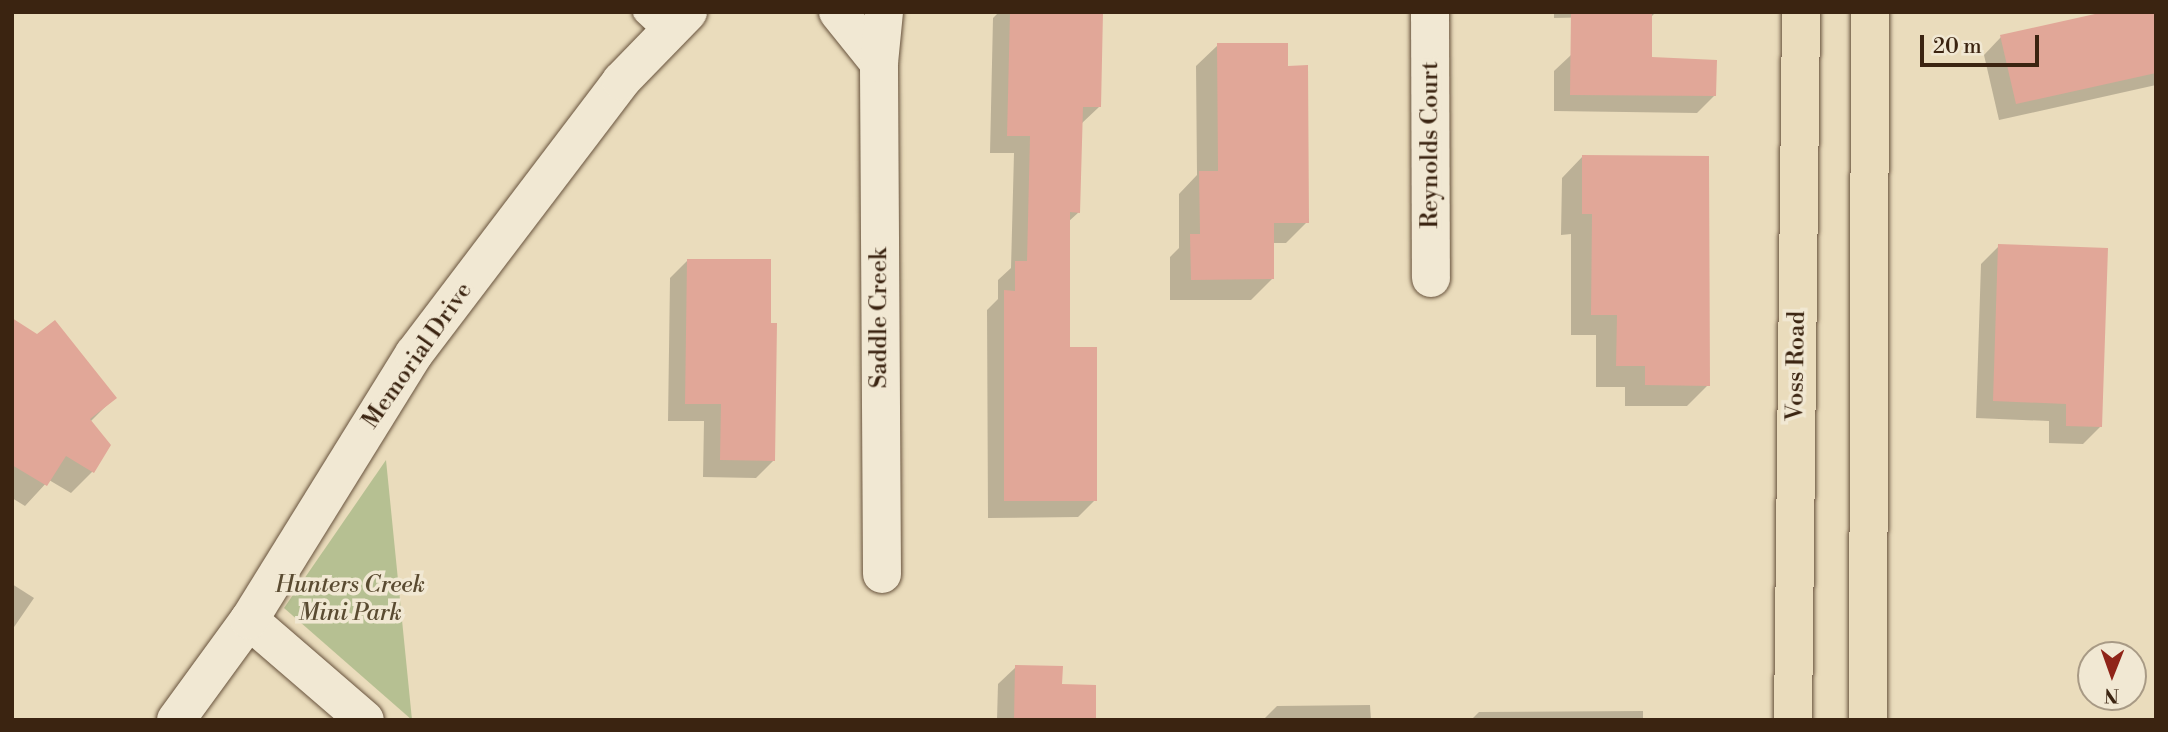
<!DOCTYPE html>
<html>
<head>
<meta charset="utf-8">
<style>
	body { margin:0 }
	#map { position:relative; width:2168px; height:732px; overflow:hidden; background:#eadcbc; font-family:"Libre Bodoni",serif }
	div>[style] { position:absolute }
	.green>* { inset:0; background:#b6c092 }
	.shadow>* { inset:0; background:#0003 }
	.building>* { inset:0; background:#e1a798 }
	.roads { filter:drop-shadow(0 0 2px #67523c) drop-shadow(0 0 2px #67523c) }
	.service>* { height:21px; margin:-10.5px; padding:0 10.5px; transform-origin:10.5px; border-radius:10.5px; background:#f1e8d3 }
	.minor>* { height:38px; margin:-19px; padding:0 19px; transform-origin:19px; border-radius:19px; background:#f1e8d3 }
	.tertiary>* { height:38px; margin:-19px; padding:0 19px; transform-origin:19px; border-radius:19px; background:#f1e8d3 }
	.primary>* { height:38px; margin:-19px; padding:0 19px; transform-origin:19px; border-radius:19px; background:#eadcbc }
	span { translate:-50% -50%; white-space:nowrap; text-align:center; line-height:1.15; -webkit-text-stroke:7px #f1e8d3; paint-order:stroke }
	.street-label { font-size:24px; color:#3b2411 }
	.park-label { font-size:24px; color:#5a4b31; font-style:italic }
	.frame { position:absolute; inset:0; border:14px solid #3b2411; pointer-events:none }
	.north { position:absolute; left:2077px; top:641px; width:70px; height:70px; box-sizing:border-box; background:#f1e8d3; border:2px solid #a89a85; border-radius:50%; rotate:181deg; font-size:19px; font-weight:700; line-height:28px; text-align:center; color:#3b2411 }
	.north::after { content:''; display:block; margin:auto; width:24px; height:32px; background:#8f2418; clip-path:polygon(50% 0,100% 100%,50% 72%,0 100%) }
	.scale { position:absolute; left:1920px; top:35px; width:119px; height:32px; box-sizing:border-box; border:4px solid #3b2411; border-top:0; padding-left:9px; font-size:21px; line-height:24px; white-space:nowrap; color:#3b2411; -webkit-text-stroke:5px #f1e8d3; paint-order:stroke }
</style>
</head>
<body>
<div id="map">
	<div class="green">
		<div style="clip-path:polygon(386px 460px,412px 720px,284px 608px)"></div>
	</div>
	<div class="shadow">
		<div style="clip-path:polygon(999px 12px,1101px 12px,1099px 107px,1081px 124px,1079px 212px,1068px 222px,1069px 349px,1095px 500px,1078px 517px,988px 518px,987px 310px,998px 299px,998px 280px,1011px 268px,1014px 153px,990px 153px,993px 18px)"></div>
		<div style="clip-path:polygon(1554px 12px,1656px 12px,1652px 16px,1554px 18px)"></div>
		<div style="clip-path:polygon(2156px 12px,2156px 85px,1999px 120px,1984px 55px,2001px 37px)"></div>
		<div style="clip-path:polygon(1218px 45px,1286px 68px,1307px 222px,1286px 243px,1272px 243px,1272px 279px,1251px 300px,1170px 300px,1170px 257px,1179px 248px,1179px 194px,1197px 175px,1196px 66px)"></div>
		<div style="clip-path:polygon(1571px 55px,1714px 96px,1697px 113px,1554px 111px,1554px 71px)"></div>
		<div style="clip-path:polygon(1583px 156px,1708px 385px,1687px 406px,1625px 406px,1625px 387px,1596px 387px,1596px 335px,1571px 335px,1571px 234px,1561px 235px,1562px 178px)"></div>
		<div style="clip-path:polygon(1999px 246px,2101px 426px,2083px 444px,2049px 443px,2049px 421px,1976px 418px,1981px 264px)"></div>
		<div style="clip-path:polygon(688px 260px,774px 460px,756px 478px,703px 477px,704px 421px,668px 421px,670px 278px)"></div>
		<div style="clip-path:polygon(12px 329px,114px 398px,90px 422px,109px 445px,92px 472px,71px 493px,49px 480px,25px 506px,12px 498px)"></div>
		<div style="clip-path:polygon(12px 584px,34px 598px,12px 630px)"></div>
		<div style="clip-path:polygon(1016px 667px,1060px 686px,1094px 720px,997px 720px,998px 684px)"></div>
		<div style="clip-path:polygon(1370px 705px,1371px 720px,1263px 720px,1277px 706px)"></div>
		<div style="clip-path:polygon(1643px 711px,1643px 720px,1471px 720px,1479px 712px)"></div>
	</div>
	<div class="building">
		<div style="clip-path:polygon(1010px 12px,1103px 12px,1101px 107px,1083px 107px,1080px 213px,1070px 212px,1070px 347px,1097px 347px,1097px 501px,1004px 501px,1004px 290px,1015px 291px,1015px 261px,1027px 261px,1030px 136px,1007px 136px)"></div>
		<div style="clip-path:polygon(1571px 12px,1652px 12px,1652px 57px,1717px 60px,1716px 96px,1570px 95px)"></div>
		<div style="clip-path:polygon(2104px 12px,2156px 12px,2156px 73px,2016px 104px,2000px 35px)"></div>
		<div style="clip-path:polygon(1217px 43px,1288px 43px,1288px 66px,1308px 65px,1309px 223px,1274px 223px,1274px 279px,1191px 280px,1190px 234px,1200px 234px,1199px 171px,1218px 171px)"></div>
		<div style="clip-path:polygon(1582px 155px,1709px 156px,1710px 386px,1645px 385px,1645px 366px,1616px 366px,1617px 315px,1591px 315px,1592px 214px,1582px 214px)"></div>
		<div style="clip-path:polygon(1998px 244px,2108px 248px,2102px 427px,2066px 426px,2066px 404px,1993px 401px)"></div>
		<div style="clip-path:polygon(687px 259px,771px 259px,771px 323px,777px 323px,775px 461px,720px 460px,721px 404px,685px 404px)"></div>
		<div style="clip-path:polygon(12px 318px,37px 334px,55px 320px,117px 398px,90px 419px,111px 445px,94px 473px,66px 456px,47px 486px,12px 465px)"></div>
		<div style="clip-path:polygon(1015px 665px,1063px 666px,1062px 684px,1096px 685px,1096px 720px,1014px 720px)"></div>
	</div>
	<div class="roads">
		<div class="service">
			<div style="left:643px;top:12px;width:33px;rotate:43deg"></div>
		</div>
		<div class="minor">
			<div style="left:838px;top:12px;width:65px;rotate:51.2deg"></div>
			<div style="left:1430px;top:12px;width:266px;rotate:89.8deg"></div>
			<div style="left:882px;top:574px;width:511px;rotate:-90.34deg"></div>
			<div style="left:879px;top:63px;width:51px;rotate:-84.4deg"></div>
		</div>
		<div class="tertiary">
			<div style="left:249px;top:620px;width:153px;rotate:40.8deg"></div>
			<div style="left:176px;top:720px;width:124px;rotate:-53.9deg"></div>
			<div style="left:249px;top:620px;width:313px;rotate:-58.2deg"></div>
			<div style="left:414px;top:354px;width:343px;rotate:-52.8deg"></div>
			<div style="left:621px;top:81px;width:96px;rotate:-45.8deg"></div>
		</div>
		<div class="primary">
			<div style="left:1793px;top:720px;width:708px;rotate:-89.35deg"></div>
			<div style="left:1868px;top:720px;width:708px;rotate:-89.84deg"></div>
		</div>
	</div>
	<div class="street-label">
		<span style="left:1431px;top:145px;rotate:-90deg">Reynolds Court</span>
		<span style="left:880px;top:318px;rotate:-90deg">Saddle Creek</span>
		<span style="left:418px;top:356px;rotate:-55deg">Memorial Drive</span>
		<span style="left:1797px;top:366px;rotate:-89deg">Voss Road</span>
	</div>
	<div class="park-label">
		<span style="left:350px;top:600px">Hunters Creek<br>Mini Park</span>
	</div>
	<div class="frame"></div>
	<div class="north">N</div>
	<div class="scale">20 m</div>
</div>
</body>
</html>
